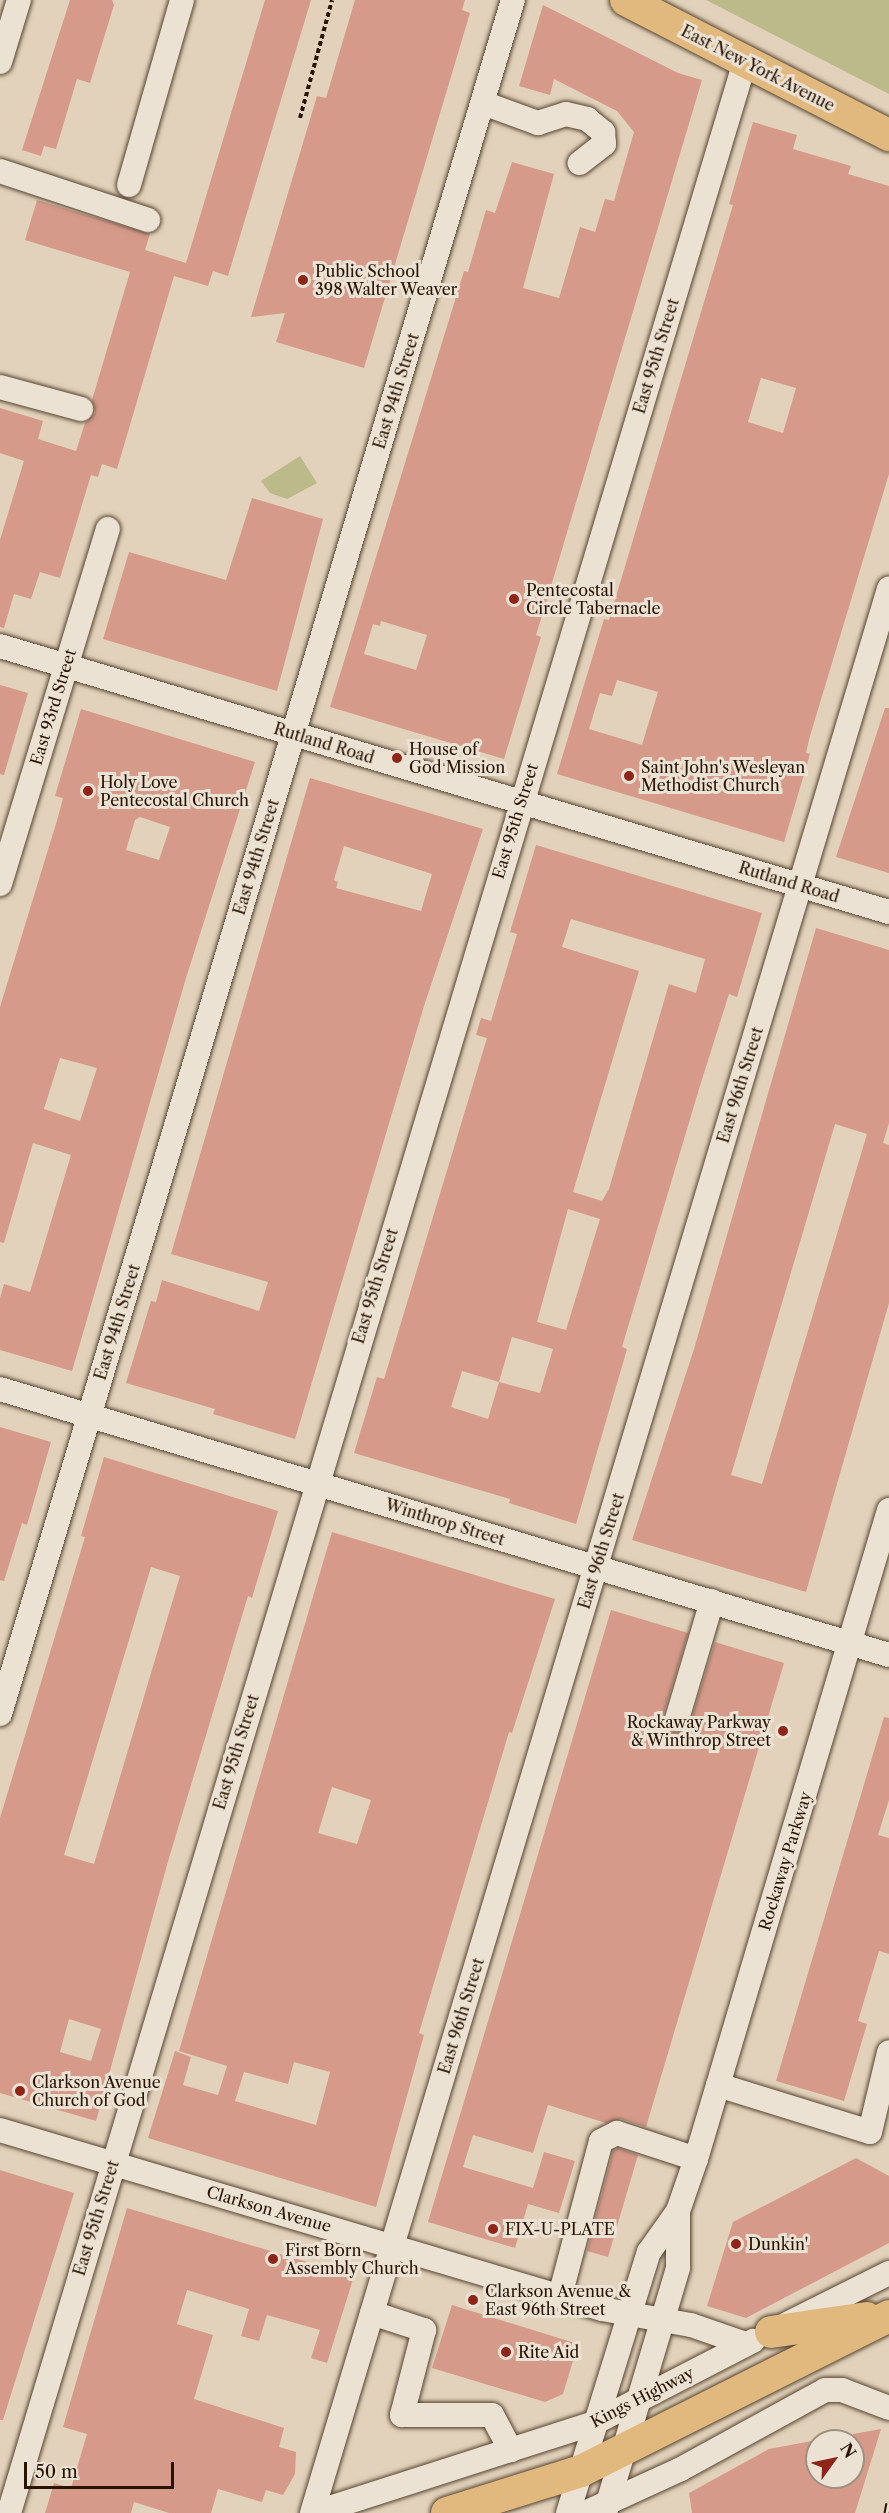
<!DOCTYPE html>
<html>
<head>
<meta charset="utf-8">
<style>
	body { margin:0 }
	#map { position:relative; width:889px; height:2513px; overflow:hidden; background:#e2d2bb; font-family:"Libre Caslon Text",serif }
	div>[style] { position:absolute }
	.green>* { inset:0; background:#bcb98b }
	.building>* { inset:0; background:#d69a8b }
	.path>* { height:4px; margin-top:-2px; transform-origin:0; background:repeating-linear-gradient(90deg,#281400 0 4.5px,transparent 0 7.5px) }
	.roads { filter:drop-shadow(0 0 2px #56442f) drop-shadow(0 0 2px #56442f) }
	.minor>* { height:24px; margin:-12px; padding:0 12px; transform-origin:12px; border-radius:12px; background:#ece2d3 }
	.major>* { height:32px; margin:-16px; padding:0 16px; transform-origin:16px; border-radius:16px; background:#e1b97e }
	.rail>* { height:7px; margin-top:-3.5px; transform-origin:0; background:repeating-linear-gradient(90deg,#ece2d3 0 14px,#281400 0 28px); box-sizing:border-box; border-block:2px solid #281400 }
	.dots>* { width:16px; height:16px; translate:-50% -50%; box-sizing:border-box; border:3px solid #ece2d3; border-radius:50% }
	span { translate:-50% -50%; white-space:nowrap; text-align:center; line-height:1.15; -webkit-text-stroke:6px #ece2d3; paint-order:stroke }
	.street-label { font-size:16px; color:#281400 }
	.poi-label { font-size:16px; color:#281400 }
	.left { translate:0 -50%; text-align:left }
	.right { translate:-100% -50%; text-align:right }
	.north { position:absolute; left:805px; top:2429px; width:60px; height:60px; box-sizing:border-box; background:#ece2d3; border:2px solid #9e907f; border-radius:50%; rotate:57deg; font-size:16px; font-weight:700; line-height:24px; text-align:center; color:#281400 }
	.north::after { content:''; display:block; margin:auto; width:21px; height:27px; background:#8f2418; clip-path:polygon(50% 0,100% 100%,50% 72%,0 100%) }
	.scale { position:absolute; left:24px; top:2462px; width:150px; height:27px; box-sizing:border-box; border:3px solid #281400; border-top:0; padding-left:8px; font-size:18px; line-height:21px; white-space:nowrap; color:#281400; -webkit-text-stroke:4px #ece2d3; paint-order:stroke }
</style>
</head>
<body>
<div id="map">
	<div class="green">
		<div style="clip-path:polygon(706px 0,889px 0,889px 94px)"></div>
		<div style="clip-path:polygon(300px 456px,317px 483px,287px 499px,270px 493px,261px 481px)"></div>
	</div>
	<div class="building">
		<div style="clip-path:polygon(70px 0,112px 0,114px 5px,90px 83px,77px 79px,56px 149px,44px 146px,41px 156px,22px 150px)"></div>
		<div style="clip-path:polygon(265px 0,311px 0,228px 276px,213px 271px,208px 286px,174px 276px,117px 469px,102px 464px,98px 477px,91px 475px,60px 578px,40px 572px,31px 599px,14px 594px,4px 628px,0 627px,0 540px,24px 461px,0 453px,0 408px,43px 421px,38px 439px,76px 451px,85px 423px,95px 413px,92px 400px,130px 272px,25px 240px,37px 200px,150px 234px,145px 250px,186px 263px)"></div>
		<div style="clip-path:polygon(355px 0,465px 0,462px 10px,470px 13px,364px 368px,276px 342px,285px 313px,251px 317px,317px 96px,326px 98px)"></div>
		<div style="clip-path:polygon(evenodd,543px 5px,678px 73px,702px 80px,546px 603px,536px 635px,541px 637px,504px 759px,330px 707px,464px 271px,468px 272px,486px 210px,495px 213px,512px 162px,554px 174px,523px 288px,559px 298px,580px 227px,595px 232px,605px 199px,614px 201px,634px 132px,617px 111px,554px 79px,550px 95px,519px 86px,543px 5px,381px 621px,427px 635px,416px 670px,364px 654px,373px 624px,380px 626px,381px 621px)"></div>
		<div style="clip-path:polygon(evenodd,753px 122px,797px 135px,793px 149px,851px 166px,848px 174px,889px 186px,889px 474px,810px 736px,806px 753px,810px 754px,784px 842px,557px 774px,604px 619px,609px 620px,724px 235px,733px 205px,729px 204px,753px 122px,761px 378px,796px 388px,783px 433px,748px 422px,761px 378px,753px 122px,617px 680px,658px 692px,642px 745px,589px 729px,600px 693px,612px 696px,617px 680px)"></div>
		<div style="clip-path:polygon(252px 498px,323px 519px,277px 691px,103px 639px,129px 552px,226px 580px)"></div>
		<div style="clip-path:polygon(0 685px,28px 693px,4px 775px,0 774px)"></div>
		<div style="clip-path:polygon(885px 708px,889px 708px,889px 873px,836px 857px)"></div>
		<div style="clip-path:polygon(evenodd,81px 709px,255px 762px,186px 978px,72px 1371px,0 1350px,0 1298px,4px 1284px,30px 1292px,71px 1155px,33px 1143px,4px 1243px,0 1242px,0 1007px,58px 817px,63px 798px,55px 796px,81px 709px,140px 817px,170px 827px,159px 860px,126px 850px,135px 820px,140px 817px,81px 709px,60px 1058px,97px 1068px,80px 1121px,44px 1109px,60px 1058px)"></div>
		<div style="clip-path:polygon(evenodd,310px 778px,483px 829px,424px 1006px,295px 1439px,213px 1414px,215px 1409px,126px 1383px,151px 1301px,156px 1302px,162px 1280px,259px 1311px,268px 1282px,171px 1254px,310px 778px,344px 846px,432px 874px,421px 911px,336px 888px,338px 882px,334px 880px,344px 846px)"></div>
		<div style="clip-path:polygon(evenodd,536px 845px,762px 913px,737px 997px,729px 994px,699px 1089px,622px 1347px,627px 1349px,576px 1524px,509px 1503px,510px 1499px,354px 1453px,377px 1377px,384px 1379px,487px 1038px,476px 1035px,481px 1018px,491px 1021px,517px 934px,510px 932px,536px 845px,571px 919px,705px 959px,696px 993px,669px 984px,609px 1189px,602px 1201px,573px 1192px,639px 971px,562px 947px,571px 919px,536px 845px,568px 1209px,600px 1219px,566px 1330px,537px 1322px,568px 1209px,536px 845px,512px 1337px,553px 1349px,540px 1393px,499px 1382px,512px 1337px,536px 845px,462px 1371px,499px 1382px,488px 1419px,451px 1407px,462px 1371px)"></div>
		<div style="clip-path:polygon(evenodd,816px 928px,889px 950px,889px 1123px,883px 1143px,889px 1145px,889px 1303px,806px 1592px,632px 1540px,694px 1349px,816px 928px,835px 1124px,867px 1134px,762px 1484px,731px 1475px,835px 1124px)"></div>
		<div style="clip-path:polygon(0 1427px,51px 1442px,27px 1525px,22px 1523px,4px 1581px,0 1580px)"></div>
		<div style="clip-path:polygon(evenodd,104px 1457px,278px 1511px,252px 1598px,248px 1596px,169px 1858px,96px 2121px,0 2093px,0 1818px,85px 1537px,81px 1536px,104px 1457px,151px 1567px,180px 1576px,94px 1864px,64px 1855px,151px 1567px,104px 1457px,69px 2019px,101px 2029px,91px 2061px,60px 2052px,69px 2019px)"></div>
		<div style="clip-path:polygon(evenodd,332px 1532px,555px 1599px,512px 1733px,509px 1732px,419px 2033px,424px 2035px,376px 2207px,148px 2138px,175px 2051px,191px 2057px,183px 2085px,218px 2095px,227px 2066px,179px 2051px,332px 1532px,332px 1787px,371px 1800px,357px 1844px,318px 1833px,332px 1787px,332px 1532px,294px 2062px,330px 2072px,316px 2125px,235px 2101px,244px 2072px,288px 2084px,294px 2062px)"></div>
		<div style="clip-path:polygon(611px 1610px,688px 1633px,663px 1716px,666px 1728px,672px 1732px,681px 1733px,690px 1724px,715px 1642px,784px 1663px,646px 2127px,621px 2119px,606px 2123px,548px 2105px,533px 2153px,473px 2135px,463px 2167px,533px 2188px,544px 2152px,575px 2161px,559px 2213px,528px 2204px,515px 2248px,428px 2222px)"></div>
		<div style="clip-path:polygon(884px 1717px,889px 1718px,889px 1800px,878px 1835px,889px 1838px,889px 1954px,879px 1951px,858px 2021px,867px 2024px,844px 2101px,776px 2081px)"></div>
		<div style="clip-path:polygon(618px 2148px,638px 2155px,608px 2257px,587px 2251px,613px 2151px)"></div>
		<div style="clip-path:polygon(856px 2158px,889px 2176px,889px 2243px,746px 2318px,707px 2306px,733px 2222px)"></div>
		<div style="clip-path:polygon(0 2170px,74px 2193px,3px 2420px,0 2420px)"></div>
		<div style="clip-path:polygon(127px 2208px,354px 2276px,327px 2363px,311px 2358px,320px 2330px,267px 2315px,259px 2341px,241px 2336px,249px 2309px,187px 2290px,177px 2324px,213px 2335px,194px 2399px,284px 2428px,279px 2447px,296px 2452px,295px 2474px,283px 2495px,266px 2490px,262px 2502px,218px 2489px,211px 2513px,169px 2513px,134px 2502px,131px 2513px,45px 2513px,54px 2483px,71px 2488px,87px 2434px,63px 2427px)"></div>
		<div style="clip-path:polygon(452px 2305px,578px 2344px,563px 2394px,545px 2402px,432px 2368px)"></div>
		<div style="clip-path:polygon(881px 2429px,855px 2513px,692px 2513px,689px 2493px,769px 2449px,817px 2440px,817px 2477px,853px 2477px,853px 2434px)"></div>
	</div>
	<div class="path">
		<div style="left:300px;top:118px;width:122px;rotate:-74.8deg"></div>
	</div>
	<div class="roads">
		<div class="minor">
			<div style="left:0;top:62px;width:65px;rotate:-73deg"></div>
			<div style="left:483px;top:103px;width:59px;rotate:20deg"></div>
			<div style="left:538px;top:123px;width:29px;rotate:-18deg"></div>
			<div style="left:566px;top:114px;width:22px;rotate:13deg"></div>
			<div style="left:587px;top:119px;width:21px;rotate:39deg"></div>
			<div style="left:603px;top:132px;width:12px;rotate:85deg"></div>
			<div style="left:604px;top:144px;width:31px;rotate:142deg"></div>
			<div style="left:0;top:171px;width:156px;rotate:18.3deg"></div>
			<div style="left:129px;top:185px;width:192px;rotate:-74deg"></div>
			<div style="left:0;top:387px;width:84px;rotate:15.2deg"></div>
			<div style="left:0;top:646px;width:928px;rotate:16.66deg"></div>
			<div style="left:0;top:884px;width:371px;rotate:-73.1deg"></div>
			<div style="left:0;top:1389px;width:928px;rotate:16.66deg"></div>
			<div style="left:0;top:1714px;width:1789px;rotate:-73.34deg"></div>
			<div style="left:677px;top:1719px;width:123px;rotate:-73.5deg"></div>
			<div style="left:718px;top:2085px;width:159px;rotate:17.2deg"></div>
			<div style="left:870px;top:2132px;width:82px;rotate:-76.6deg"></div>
			<div style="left:0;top:2130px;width:628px;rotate:16.56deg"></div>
			<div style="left:602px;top:2309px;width:90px;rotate:10.2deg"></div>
			<div style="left:691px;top:2325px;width:58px;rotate:19.1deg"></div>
			<div style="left:560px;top:2296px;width:160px;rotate:-75.2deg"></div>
			<div style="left:601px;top:2141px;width:18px;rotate:-27deg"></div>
			<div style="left:617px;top:2133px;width:83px;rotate:18.2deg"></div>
			<div style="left:372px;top:2313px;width:55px;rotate:18.1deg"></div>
			<div style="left:424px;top:2330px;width:88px;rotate:104.5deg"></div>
			<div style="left:402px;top:2415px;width:90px"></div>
			<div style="left:492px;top:2415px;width:40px;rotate:62deg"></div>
			<div style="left:787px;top:2324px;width:114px;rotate:-26.6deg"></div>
			<div style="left:9px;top:2513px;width:2560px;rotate:-73.29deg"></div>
			<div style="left:312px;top:2513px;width:2009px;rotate:-73.31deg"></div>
			<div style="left:314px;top:2513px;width:294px;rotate:-17.8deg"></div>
			<div style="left:594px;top:2423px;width:179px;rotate:-27.3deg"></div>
			<div style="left:568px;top:2513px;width:273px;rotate:-72.8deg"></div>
			<div style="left:649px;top:2252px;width:50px;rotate:-54.7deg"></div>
			<div style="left:678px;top:2211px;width:55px;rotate:-70.9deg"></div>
			<div style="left:696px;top:2159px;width:677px;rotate:-73.44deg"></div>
			<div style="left:585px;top:2513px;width:106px;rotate:-24.6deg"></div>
			<div style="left:681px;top:2469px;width:164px;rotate:-28.7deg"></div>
			<div style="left:825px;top:2390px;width:17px"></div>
			<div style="left:842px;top:2390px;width:50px;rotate:21deg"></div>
			<div style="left:605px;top:2513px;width:256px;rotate:-73.4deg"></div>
			<div style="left:678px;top:2268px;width:57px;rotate:-90deg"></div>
		</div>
		<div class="major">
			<div style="left:626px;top:0;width:296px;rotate:27.2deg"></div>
			<div style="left:771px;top:2332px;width:97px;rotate:-8.3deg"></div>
			<div style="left:447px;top:2513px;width:140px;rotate:-17.4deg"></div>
			<div style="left:581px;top:2471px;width:345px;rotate:-26.7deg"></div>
		</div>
	</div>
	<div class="rail">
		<div style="left:887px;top:2513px;width:10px;rotate:-79deg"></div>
	</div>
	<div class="dots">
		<div style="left:303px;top:280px;background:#8f2418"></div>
		<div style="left:514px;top:599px;background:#8f2418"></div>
		<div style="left:397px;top:758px;background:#8f2418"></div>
		<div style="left:629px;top:776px;background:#8f2418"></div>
		<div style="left:88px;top:791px;background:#8f2418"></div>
		<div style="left:783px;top:1731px;background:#8f2418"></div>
		<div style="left:20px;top:2091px;background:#8f2418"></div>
		<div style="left:493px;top:2229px;background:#8f2418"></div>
		<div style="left:736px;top:2244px;background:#8f2418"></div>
		<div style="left:273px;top:2259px;background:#8f2418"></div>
		<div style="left:473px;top:2300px;background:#8f2418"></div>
		<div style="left:506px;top:2352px;background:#8f2418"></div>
	</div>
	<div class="street-label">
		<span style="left:758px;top:68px;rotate:27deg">East New York Avenue</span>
		<span style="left:656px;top:356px;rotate:-73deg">East 95th Street</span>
		<span style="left:396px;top:391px;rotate:-73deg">East 94th Street</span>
		<span style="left:53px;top:707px;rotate:-73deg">East 93rd Street</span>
		<span style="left:324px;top:743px;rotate:17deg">Rutland Road</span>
		<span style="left:515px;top:821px;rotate:-73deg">East 95th Street</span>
		<span style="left:256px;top:857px;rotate:-73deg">East 94th Street</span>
		<span style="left:789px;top:882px;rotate:17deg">Rutland Road</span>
		<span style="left:740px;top:1085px;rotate:-73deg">East 96th Street</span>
		<span style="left:375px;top:1286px;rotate:-73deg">East 95th Street</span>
		<span style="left:117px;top:1322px;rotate:-73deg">East 94th Street</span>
		<span style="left:445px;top:1522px;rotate:17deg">Winthrop Street</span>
		<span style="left:601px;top:1551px;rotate:-73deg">East 96th Street</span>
		<span style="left:236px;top:1752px;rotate:-73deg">East 95th Street</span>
		<span style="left:785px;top:1861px;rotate:-73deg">Rockaway Parkway</span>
		<span style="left:461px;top:2016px;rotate:-73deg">East 96th Street</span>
		<span style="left:269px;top:2209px;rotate:16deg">Clarkson Avenue</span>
		<span style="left:96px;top:2218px;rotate:-73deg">East 95th Street</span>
		<span style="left:642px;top:2397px;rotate:-27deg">Kings Highway</span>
	</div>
	<div class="poi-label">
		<span class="left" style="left:315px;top:280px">Public School<br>398 Walter Weaver</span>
		<span class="left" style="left:526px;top:599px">Pentecostal<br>Circle Tabernacle</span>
		<span class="left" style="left:409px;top:758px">House of<br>God Mission</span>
		<span class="left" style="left:641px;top:776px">Saint John's Wesleyan<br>Methodist Church</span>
		<span class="left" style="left:100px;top:791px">Holy Love<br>Pentecostal Church</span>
		<span class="right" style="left:771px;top:1731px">Rockaway Parkway<br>&amp; Winthrop Street</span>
		<span class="left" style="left:32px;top:2091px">Clarkson Avenue<br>Church of God</span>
		<span class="left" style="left:505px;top:2229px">FIX-U-PLATE</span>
		<span class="left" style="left:748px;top:2244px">Dunkin'</span>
		<span class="left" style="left:285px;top:2259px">First Born<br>Assembly Church</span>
		<span class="left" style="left:485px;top:2300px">Clarkson Avenue &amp;<br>East 96th Street</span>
		<span class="left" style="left:518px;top:2352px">Rite Aid</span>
	</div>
	<div class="north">N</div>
	<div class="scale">50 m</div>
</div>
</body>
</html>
